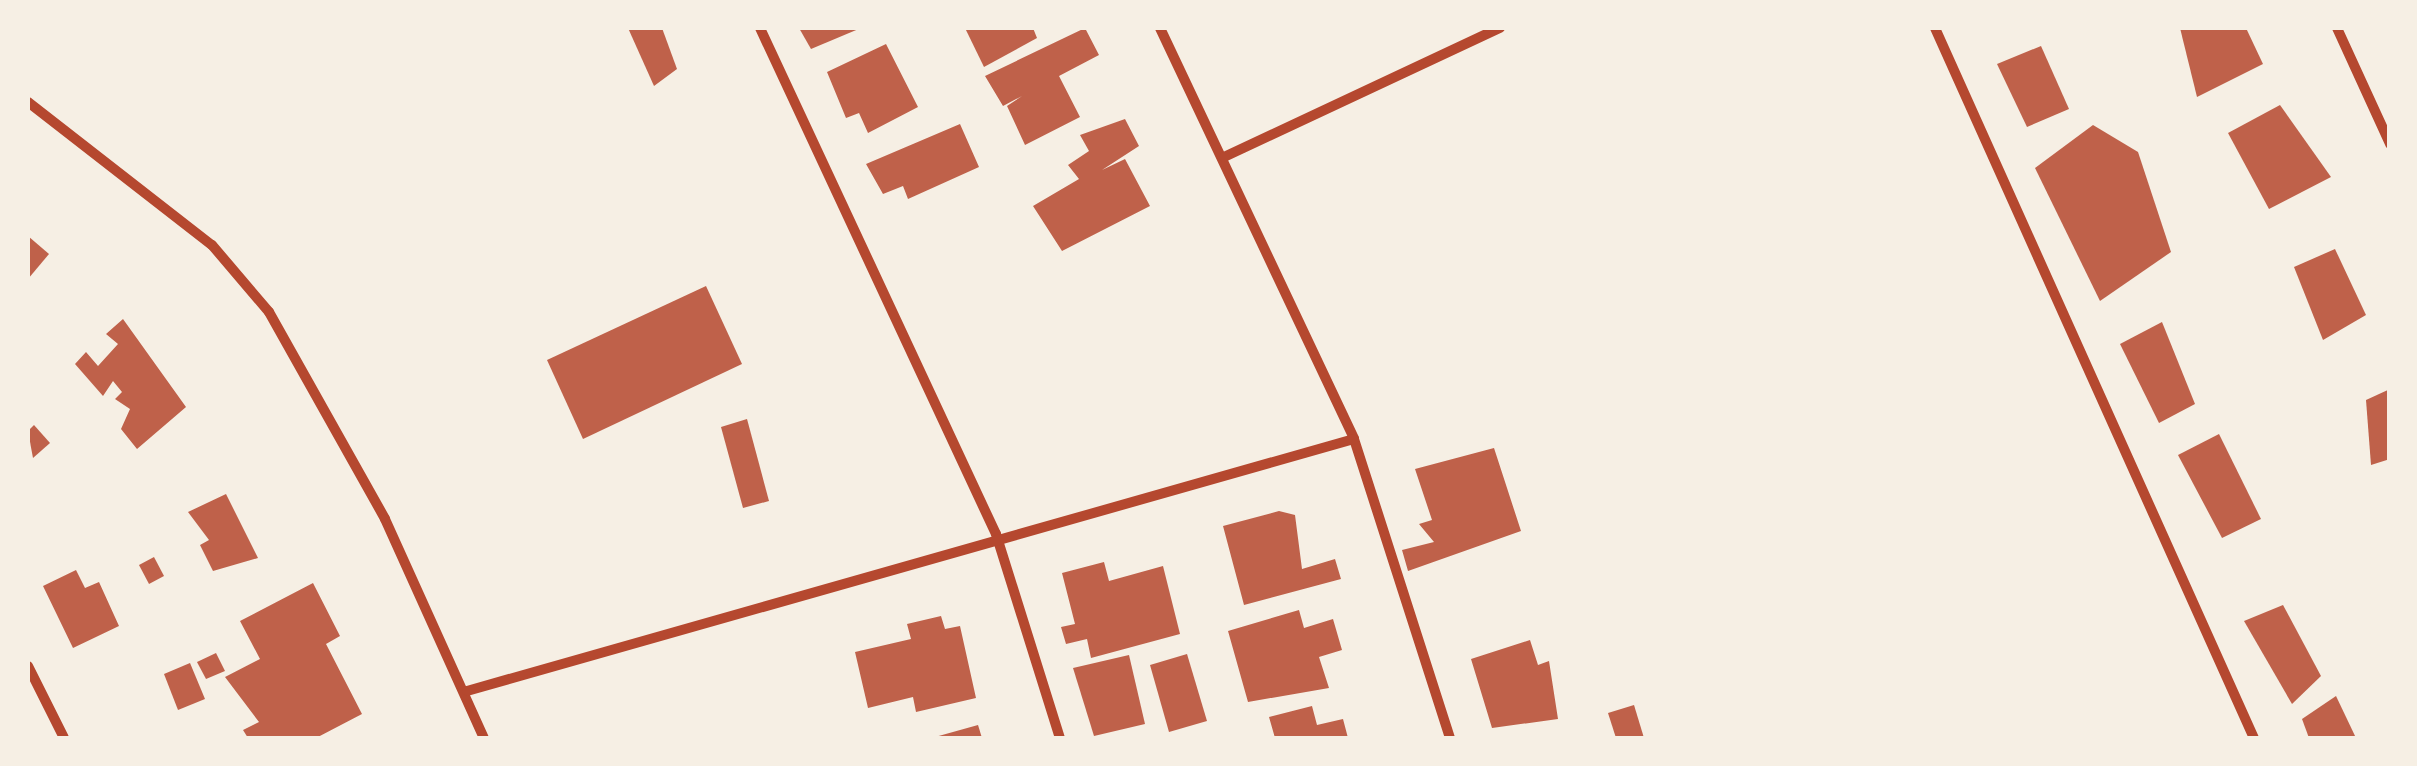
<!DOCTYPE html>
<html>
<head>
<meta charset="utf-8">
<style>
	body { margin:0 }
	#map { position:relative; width:2417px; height:766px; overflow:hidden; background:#f6efe4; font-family:Roboto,sans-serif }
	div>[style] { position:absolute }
	.building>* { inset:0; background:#bf614a }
	.minor>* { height:10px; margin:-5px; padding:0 5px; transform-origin:5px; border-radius:5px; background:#b5482f }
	span { translate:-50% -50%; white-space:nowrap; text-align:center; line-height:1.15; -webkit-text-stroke:8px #f6efe4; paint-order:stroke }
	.frame { position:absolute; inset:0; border:30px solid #f6efe4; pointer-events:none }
</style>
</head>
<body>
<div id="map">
	<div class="building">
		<div style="clip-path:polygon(628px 28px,662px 28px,677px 69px,654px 86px)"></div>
		<div style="clip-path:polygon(799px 28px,861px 28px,811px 49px)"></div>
		<div style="clip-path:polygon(965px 28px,1033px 28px,1037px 38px,984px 67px)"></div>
		<div style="clip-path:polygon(1085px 28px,1099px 55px,1059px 76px,1080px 117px,1025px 145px,1007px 106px,1022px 96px,1003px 106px,985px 76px)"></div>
		<div style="clip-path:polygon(2180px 28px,2246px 28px,2263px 64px,2197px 97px)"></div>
		<div style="clip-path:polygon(886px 44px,918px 107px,868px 133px,859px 113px,846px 118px,827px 72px)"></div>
		<div style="clip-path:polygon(2041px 46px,2069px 109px,2027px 127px,1997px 64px)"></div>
		<div style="clip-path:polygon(2280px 105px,2331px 177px,2269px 209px,2228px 133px)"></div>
		<div style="clip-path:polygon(1125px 119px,1139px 146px,1102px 170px,1125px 159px,1150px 206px,1062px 251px,1033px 206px,1079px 179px,1068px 165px,1089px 151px,1080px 135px)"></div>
		<div style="clip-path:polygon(960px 124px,979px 167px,908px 199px,903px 186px,883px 194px,866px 164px)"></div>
		<div style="clip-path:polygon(2093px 125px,2138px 152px,2171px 252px,2100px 301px,2035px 168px)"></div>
		<div style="clip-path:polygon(28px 236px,49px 254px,28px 279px)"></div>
		<div style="clip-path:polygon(2335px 249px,2366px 315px,2323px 340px,2294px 267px)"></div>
		<div style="clip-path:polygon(706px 286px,742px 364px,583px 439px,547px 360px)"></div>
		<div style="clip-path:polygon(123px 319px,186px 407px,137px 449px,121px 429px,130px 409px,115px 399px,122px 392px,113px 381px,103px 396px,75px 364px,86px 352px,98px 366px,118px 344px,106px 334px)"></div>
		<div style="clip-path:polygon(2162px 322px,2195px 404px,2159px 423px,2120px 344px)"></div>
		<div style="clip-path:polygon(2390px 389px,2390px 459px,2371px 465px,2366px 400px)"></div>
		<div style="clip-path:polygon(747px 419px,769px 501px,743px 508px,721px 427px)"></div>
		<div style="clip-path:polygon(34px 425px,50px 443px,33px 458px,28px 431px)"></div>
		<div style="clip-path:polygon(2219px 434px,2261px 519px,2222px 538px,2178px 455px)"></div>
		<div style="clip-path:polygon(1494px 448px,1521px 531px,1408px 571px,1402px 550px,1434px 542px,1419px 524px,1432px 520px,1415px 469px)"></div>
		<div style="clip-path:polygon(226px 494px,258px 558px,213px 571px,200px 545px,209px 540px,188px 512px)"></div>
		<div style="clip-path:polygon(1279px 511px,1295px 515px,1302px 569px,1335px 559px,1341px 579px,1244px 605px,1223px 526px)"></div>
		<div style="clip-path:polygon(154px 557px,164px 576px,149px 584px,139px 565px)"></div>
		<div style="clip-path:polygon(1104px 562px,1109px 581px,1163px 566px,1180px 634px,1091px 658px,1087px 639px,1066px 644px,1061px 627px,1075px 624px,1062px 573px)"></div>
		<div style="clip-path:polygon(76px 570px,85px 588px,99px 582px,119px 626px,73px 648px,43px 586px)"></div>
		<div style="clip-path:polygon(313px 583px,340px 636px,326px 644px,362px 714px,316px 738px,248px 738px,243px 730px,259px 722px,225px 677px,260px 659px,240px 621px)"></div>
		<div style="clip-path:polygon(2283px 605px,2321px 676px,2292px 704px,2244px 621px)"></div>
		<div style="clip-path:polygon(1299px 610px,1304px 628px,1333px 619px,1342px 650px,1319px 657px,1329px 688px,1248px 702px,1228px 631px)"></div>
		<div style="clip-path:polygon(941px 616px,945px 629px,960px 626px,976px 698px,916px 712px,913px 697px,868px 708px,855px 652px,911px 639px,907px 624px)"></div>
		<div style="clip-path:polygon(1530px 640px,1538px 665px,1549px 661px,1558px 719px,1492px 728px,1471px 659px)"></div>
		<div style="clip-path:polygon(216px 653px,225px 671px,206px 679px,197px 662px)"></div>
		<div style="clip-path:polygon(1187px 654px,1207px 721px,1169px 732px,1150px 665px)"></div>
		<div style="clip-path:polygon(1129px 655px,1145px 724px,1094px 736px,1073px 668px)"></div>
		<div style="clip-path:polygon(190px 663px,205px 699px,178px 710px,164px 674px)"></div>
		<div style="clip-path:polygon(2336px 696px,2356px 738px,2309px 738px,2302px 719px)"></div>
		<div style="clip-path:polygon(1634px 705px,1644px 738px,1616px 738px,1608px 713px)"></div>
		<div style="clip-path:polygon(1312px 706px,1317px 725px,1343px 719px,1348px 738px,1275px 738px,1269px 717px)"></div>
		<div style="clip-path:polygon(978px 725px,982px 738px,935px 738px,935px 737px)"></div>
	</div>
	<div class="minor">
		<div style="left:760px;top:28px;width:558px;rotate:65deg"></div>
		<div style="left:996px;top:534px;width:214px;rotate:72.6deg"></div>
		<div style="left:1160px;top:28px;width:454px;rotate:64.7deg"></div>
		<div style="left:1354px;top:439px;width:314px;rotate:72.2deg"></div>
		<div style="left:1935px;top:28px;width:778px;rotate:65.81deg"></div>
		<div style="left:2337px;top:28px;width:128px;rotate:65.4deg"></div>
		<div style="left:28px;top:102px;width:233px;rotate:37.9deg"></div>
		<div style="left:212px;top:245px;width:88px;rotate:49.6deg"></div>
		<div style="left:269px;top:312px;width:237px;rotate:60.7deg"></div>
		<div style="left:385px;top:519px;width:240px;rotate:65.7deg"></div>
		<div style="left:1224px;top:157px;width:305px;rotate:-25.1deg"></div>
		<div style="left:28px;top:666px;width:80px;rotate:63.4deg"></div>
		<div style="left:467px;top:691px;width:922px;rotate:-15.86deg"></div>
	</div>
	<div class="frame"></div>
</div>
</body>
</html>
